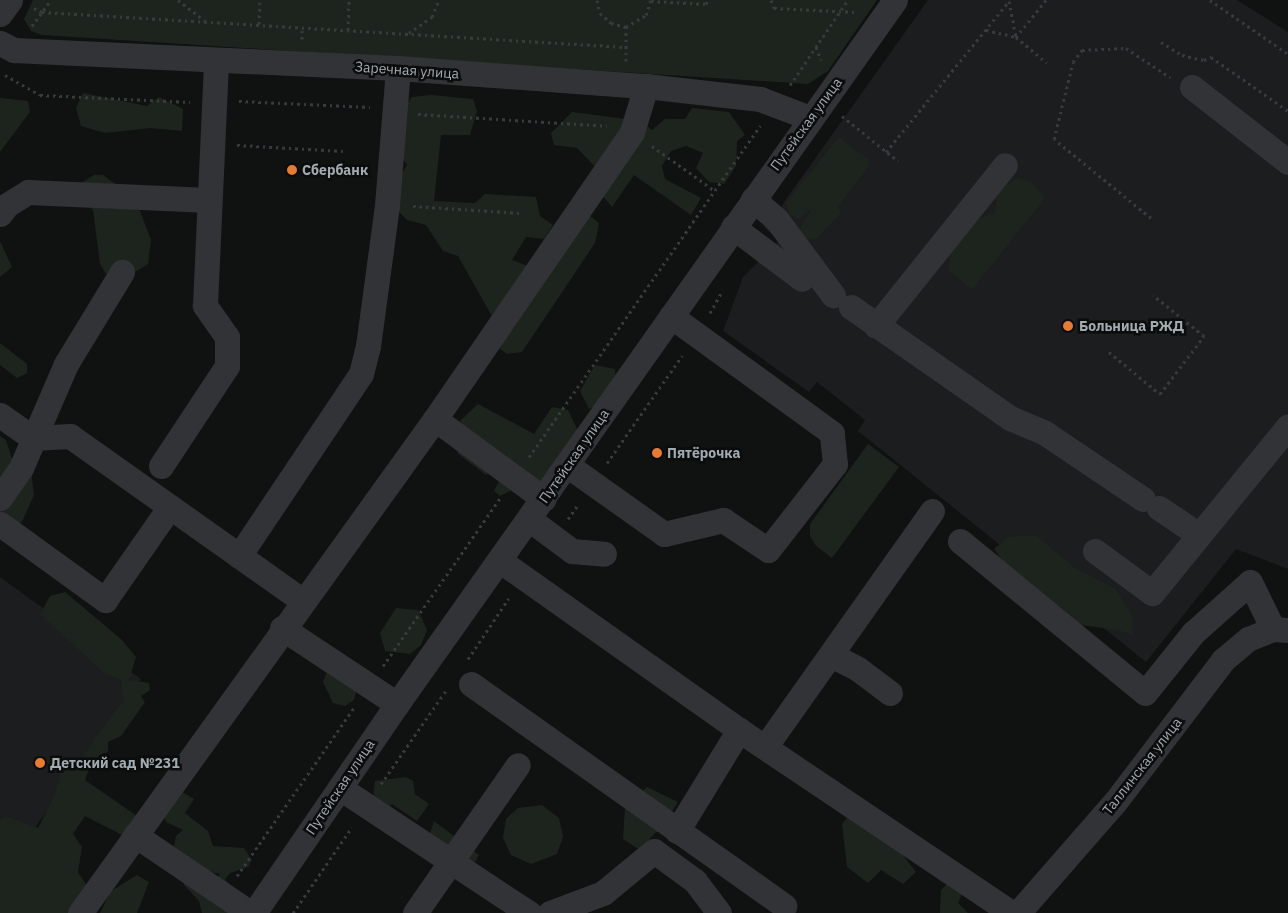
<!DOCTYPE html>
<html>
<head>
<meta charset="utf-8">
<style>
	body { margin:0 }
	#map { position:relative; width:1288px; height:913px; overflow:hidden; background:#101111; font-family:"IBM Plex Sans",sans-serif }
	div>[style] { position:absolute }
	.built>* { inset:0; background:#1c1d1e }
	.green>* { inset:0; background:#1d241d }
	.path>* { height:3px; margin-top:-1.5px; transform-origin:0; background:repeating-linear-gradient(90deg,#383b3d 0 2.5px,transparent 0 6.5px) }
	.minor>* { height:25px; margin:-12.5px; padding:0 12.5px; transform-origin:12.5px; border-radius:12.5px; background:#313336 }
	.dots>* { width:14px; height:14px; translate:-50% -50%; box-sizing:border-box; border:2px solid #0b0c0c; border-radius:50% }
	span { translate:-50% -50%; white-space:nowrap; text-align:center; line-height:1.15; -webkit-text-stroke:5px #0b0c0c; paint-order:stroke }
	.street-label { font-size:14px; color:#a2abb1 }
	.poi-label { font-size:14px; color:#a2abb1; font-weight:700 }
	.left { translate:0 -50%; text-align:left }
</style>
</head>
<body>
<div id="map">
	<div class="built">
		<div style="clip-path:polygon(928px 0,1237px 0,1288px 32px,1288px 569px,1236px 549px,1146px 662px,858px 431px,865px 420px,826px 389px,817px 382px,809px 392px,723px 331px,743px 277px,779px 241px,773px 234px,782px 205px)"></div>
		<div style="clip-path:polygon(0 577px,141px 679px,14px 857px,0 848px)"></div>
	</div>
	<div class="green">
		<div style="clip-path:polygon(33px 0,877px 0,828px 71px,808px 84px,42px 35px,31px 31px,24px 19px)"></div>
		<div style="clip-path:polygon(83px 93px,147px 106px,159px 97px,183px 109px,182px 131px,151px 128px,105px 133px,81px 126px,76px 108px)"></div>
		<div style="clip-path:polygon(431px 95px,473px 99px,477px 111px,470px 135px,441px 135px,434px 201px,475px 203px,485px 194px,536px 197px,540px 216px,553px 225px,544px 239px,526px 237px,512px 260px,544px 272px,574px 222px,590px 216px,599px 223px,595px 243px,522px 352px,507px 354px,500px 349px,502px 334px,458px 256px,443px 251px,426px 225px,407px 220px,397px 210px,392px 191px,407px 165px,396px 147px,397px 118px,412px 97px)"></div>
		<div style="clip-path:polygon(0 98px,28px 101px,30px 112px,0 152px)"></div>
		<div style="clip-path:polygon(692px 108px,729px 112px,745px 135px,737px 141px,736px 166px,724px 184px,709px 182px,696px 168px,703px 153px,686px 146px,671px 151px,662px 166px,665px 179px,701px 198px,691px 215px,634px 175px,612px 207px,595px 187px,600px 172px,577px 148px,554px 145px,551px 133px,572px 112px,641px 121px,652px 130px,665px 119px,685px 119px)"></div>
		<div style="clip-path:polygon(839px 137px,869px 160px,869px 166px,838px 206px,841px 213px,815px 240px,801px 237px,795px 253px,764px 227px,778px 211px,799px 231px,812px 208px,799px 219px,790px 215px,786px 203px)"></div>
		<div style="clip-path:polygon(94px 175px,103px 175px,118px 186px,119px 200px,140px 211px,151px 240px,148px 264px,125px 278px,106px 274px,100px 264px,93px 210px,81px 196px,80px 184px)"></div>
		<div style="clip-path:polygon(1017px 178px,1031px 182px,1045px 198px,972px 290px,949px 270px,950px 249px,974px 220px,995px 213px,997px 192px)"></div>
		<div style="clip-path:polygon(0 241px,12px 267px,0 277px)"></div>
		<div style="clip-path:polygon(0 343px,27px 364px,27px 373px,17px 378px,0 365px)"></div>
		<div style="clip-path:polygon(595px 365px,615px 369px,616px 387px,605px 401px,589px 409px,580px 391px)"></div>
		<div style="clip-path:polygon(478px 404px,534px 434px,552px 407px,568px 410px,578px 431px,547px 480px,526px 483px,500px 496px,494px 491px,503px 473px,501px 463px,486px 475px,457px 453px,464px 432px,460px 421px)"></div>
		<div style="clip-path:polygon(0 436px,6px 440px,14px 465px,31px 471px,34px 495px,22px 522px,0 530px)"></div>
		<div style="clip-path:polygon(868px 444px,899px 467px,832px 558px,816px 546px,810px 536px,810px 524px)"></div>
		<div style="clip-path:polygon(1035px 535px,1075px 568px,1116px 589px,1133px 618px,1133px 635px,1118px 630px,1081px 625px,1004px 563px,994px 549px,1008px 537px)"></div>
		<div style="clip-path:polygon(65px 592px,122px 640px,136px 657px,129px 680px,149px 683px,150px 690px,141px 696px,145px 702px,121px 736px,108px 742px,108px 751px,89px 770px,85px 780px,150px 825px,122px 835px,85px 816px,73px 834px,82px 847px,78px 872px,89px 889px,86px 913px,0 913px,0 821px,5px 816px,38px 828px,55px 795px,61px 769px,74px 768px,123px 701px,121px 680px,103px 672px,40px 614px,50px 596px)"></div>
		<div style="clip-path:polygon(396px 608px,418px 610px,427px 630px,421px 645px,410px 654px,385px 651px,380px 633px)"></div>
		<div style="clip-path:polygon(328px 669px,357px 688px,354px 700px,345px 706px,333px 703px,323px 682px)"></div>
		<div style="clip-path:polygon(406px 777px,413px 781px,415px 794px,429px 804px,417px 821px,392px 804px,383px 813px,372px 805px,375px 781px)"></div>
		<div style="clip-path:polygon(647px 787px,678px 802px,671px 813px,671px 832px,656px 832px,640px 850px,623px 839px,625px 807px)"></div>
		<div style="clip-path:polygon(179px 790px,194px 799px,185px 813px,208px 831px,213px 846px,244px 848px,252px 860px,248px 867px,230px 873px,225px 879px,239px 896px,232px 913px,202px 913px,199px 901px,184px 885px,185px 875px,214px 883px,220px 874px,201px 870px,174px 846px,176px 836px,183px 830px,166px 822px,162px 813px)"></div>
		<div style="clip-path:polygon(542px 805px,559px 818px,563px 837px,557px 854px,531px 864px,511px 855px,503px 838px,506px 819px,518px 808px)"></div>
		<div style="clip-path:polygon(858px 805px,870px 813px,916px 872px,903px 884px,881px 870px,868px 883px,847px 867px,842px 824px)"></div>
		<div style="clip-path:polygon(434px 821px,479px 855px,466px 880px,429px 836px)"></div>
		<div style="clip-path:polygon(137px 875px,149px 882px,137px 913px,100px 913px,111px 891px)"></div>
		<div style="clip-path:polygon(952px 879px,965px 887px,958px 903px,968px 913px,940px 913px,941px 890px)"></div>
	</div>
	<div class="path">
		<div style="left:178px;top:0;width:34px;rotate:38deg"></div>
		<div style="left:597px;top:0;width:13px;rotate:77deg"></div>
		<div style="left:600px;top:13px;width:15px;rotate:42deg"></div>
		<div style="left:611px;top:23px;width:16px;rotate:15deg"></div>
		<div style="left:626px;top:27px;width:23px;rotate:-31deg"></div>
		<div style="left:646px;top:15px;width:16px;rotate:-72deg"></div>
		<div style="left:771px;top:0;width:9px;rotate:69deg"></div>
		<div style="left:774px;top:8px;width:81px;rotate:2.8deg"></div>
		<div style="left:1046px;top:0;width:48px;rotate:129deg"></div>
		<div style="left:1016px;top:37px;width:40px;rotate:40deg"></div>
		<div style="left:1210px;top:0;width:95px;rotate:34.7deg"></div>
		<div style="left:651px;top:1px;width:55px;rotate:3.1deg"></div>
		<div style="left:706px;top:4px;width:4px;rotate:-63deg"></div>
		<div style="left:1009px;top:1px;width:36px;rotate:79deg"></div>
		<div style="left:34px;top:8px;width:9px;rotate:27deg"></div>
		<div style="left:42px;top:12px;width:585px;rotate:3.43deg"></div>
		<div style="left:259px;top:24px;width:24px;rotate:-88deg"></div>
		<div style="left:32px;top:26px;width:32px;rotate:-54deg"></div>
		<div style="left:348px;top:30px;width:30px;rotate:-88deg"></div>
		<div style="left:986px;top:30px;width:31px;rotate:13deg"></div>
		<div style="left:409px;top:33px;width:28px;rotate:-35deg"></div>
		<div style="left:432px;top:17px;width:18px;rotate:-68deg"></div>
		<div style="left:302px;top:39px;width:12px;rotate:-90deg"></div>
		<div style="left:1161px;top:42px;width:25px;rotate:32deg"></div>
		<div style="left:1182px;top:55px;width:23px;rotate:13deg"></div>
		<div style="left:1204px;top:60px;width:8px;rotate:-23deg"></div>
		<div style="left:1211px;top:57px;width:94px;rotate:35deg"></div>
		<div style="left:816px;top:47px;width:14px;rotate:69deg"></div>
		<div style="left:626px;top:61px;width:34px;rotate:-90deg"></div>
		<div style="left:5px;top:75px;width:40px;rotate:29.7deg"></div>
		<div style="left:40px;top:95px;width:150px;rotate:2.7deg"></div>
		<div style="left:790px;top:85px;width:103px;rotate:-55.7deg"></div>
		<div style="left:239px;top:101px;width:131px;rotate:2.6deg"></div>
		<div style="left:418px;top:114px;width:189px;rotate:3.6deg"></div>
		<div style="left:842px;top:116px;width:72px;rotate:38.8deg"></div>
		<div style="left:237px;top:145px;width:106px;rotate:3.2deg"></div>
		<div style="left:652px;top:146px;width:77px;rotate:35.5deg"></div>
		<div style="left:886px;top:152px;width:195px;rotate:-50.8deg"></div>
		<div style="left:413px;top:206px;width:107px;rotate:3.7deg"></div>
		<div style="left:1151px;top:218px;width:125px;rotate:-140.8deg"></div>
		<div style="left:1054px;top:139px;width:79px;rotate:-76.1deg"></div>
		<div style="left:1073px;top:62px;width:15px;rotate:-53deg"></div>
		<div style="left:1082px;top:50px;width:44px;rotate:-2.6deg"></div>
		<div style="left:1126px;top:48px;width:53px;rotate:33.4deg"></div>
		<div style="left:710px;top:313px;width:26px;rotate:-61deg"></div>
		<div style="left:1109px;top:352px;width:66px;rotate:39.5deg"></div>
		<div style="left:1160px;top:394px;width:73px;rotate:-52.8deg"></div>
		<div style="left:1204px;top:336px;width:65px;rotate:-141.2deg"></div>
		<div style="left:529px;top:457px;width:404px;rotate:-55.1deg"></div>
		<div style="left:607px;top:463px;width:131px;rotate:-55deg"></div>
		<div style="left:568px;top:519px;width:19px;rotate:-55deg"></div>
		<div style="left:468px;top:659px;width:73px;rotate:-56.1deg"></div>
		<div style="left:383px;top:666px;width:206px;rotate:-55.1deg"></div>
		<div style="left:381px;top:784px;width:116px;rotate:-55.2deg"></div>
		<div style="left:237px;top:876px;width:207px;rotate:-55.2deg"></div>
		<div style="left:293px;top:913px;width:104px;rotate:-55.5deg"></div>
	</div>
	<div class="minor">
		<div style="left:0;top:14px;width:17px;rotate:-54deg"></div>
		<div style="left:0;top:43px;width:16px;rotate:27deg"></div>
		<div style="left:14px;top:50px;width:384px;rotate:2.7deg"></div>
		<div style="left:398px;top:68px;width:249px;rotate:4.2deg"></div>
		<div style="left:646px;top:86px;width:115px;rotate:6.5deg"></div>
		<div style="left:760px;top:99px;width:53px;rotate:20.8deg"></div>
		<div style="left:1192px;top:87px;width:122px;rotate:38deg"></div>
		<div style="left:753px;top:199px;width:32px;rotate:41deg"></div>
		<div style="left:777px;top:220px;width:94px;rotate:53.3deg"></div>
		<div style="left:0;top:214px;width:11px;rotate:-52deg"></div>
		<div style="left:7px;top:205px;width:25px;rotate:-32deg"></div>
		<div style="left:28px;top:192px;width:181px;rotate:2.5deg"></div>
		<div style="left:733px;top:227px;width:86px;rotate:37deg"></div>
		<div style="left:851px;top:307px;width:194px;rotate:34.9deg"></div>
		<div style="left:1010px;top:418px;width:38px;rotate:23deg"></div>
		<div style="left:1045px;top:433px;width:118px;rotate:34deg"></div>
		<div style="left:876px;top:326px;width:206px;rotate:-51.3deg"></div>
		<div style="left:0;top:415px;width:40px;rotate:34.9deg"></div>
		<div style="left:33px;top:438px;width:37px;rotate:-3deg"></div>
		<div style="left:70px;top:436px;width:284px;rotate:35.3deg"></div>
		<div style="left:435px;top:419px;width:135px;rotate:36.3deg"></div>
		<div style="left:567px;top:465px;width:119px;rotate:35.4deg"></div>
		<div style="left:664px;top:534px;width:61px;rotate:-13.3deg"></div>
		<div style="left:723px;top:520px;width:54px;rotate:33.7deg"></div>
		<div style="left:768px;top:550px;width:109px;rotate:-52.1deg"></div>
		<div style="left:835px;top:464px;width:31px;rotate:-96deg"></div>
		<div style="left:832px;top:433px;width:199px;rotate:-144deg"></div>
		<div style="left:161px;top:466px;width:120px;rotate:-56.6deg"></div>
		<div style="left:227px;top:366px;width:29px;rotate:-90deg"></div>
		<div style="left:227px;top:337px;width:39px;rotate:-125deg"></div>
		<div style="left:205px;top:305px;width:244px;rotate:-87.4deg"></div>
		<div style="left:0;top:498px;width:37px;rotate:-55deg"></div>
		<div style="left:21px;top:468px;width:113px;rotate:-66.6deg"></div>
		<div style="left:66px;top:364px;width:108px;rotate:-58.7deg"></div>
		<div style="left:1159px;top:508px;width:48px;rotate:34deg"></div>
		<div style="left:529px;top:519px;width:54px;rotate:36.7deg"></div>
		<div style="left:572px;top:551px;width:32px;rotate:5deg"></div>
		<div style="left:0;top:524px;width:130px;rotate:35.9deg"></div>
		<div style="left:105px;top:600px;width:112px;rotate:-55.2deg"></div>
		<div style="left:960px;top:541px;width:239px;rotate:39.4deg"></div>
		<div style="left:1145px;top:693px;width:77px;rotate:-51.3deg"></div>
		<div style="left:1193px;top:633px;width:76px;rotate:-41.8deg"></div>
		<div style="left:1250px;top:582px;width:52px;rotate:63.9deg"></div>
		<div style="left:1095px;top:551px;width:71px;rotate:36.4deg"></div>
		<div style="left:1152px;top:593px;width:215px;rotate:-50.8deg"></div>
		<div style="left:239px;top:556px;width:219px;rotate:-56.2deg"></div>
		<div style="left:361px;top:374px;width:29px;rotate:-76deg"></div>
		<div style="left:368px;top:346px;width:142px;rotate:-82.3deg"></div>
		<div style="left:387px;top:205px;width:137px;rotate:-85.4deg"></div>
		<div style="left:499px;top:560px;width:294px;rotate:35.3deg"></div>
		<div style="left:739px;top:730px;width:328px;rotate:33.9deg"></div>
		<div style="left:282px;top:628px;width:138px;rotate:33.5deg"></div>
		<div style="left:831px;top:655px;width:30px;rotate:27deg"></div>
		<div style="left:858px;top:669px;width:40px;rotate:37deg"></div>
		<div style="left:471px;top:684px;width:384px;rotate:35.3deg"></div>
		<div style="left:765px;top:747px;width:289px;rotate:-54.7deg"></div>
		<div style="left:340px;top:788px;width:227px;rotate:33.5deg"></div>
		<div style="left:677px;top:831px;width:119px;rotate:-58.5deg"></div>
		<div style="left:135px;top:835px;width:139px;rotate:34.1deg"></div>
		<div style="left:80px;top:913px;width:608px;rotate:-54.3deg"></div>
		<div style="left:435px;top:419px;width:348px;rotate:-55.5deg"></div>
		<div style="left:632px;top:132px;width:48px;rotate:-73.1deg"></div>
		<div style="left:254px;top:913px;width:253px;rotate:-55.6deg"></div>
		<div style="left:397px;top:704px;width:862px;rotate:-54.72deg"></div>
		<div style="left:415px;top:913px;width:180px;rotate:-55.2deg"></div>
		<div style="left:550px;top:913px;width:57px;rotate:-20.7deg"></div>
		<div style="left:603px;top:893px;width:66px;rotate:-39.5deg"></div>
		<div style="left:654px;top:851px;width:51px;rotate:36.2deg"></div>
		<div style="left:695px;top:881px;width:40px;rotate:53deg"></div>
		<div style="left:1018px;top:913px;width:147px;rotate:-48.9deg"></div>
		<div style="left:1115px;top:802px;width:178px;rotate:-52.7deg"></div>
		<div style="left:1223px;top:660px;width:33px;rotate:-40deg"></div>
		<div style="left:1248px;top:639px;width:27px;rotate:-22deg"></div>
		<div style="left:1273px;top:629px;width:15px;rotate:4deg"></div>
	</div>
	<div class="dots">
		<div style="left:292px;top:170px;background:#e67c34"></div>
		<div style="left:1068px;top:326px;background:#e67c34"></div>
		<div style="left:657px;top:453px;background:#e67c34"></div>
		<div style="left:40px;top:763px;background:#e67c34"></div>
	</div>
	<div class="street-label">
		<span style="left:407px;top:70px;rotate:4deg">Заречная улица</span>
		<span style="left:806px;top:124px;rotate:-54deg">Путейская улица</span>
		<span style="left:574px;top:456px;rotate:-55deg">Путейская улица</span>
		<span style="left:1142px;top:766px;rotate:-52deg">Таллинская улица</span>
		<span style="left:340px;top:787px;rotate:-56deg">Путейская улица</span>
	</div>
	<div class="poi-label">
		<span class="left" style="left:302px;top:170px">Сбербанк</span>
		<span class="left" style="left:1079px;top:326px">Больница РЖД</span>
		<span class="left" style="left:667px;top:453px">Пятёрочка</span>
		<span class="left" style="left:50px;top:763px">Детский сад №231</span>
	</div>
</div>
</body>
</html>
